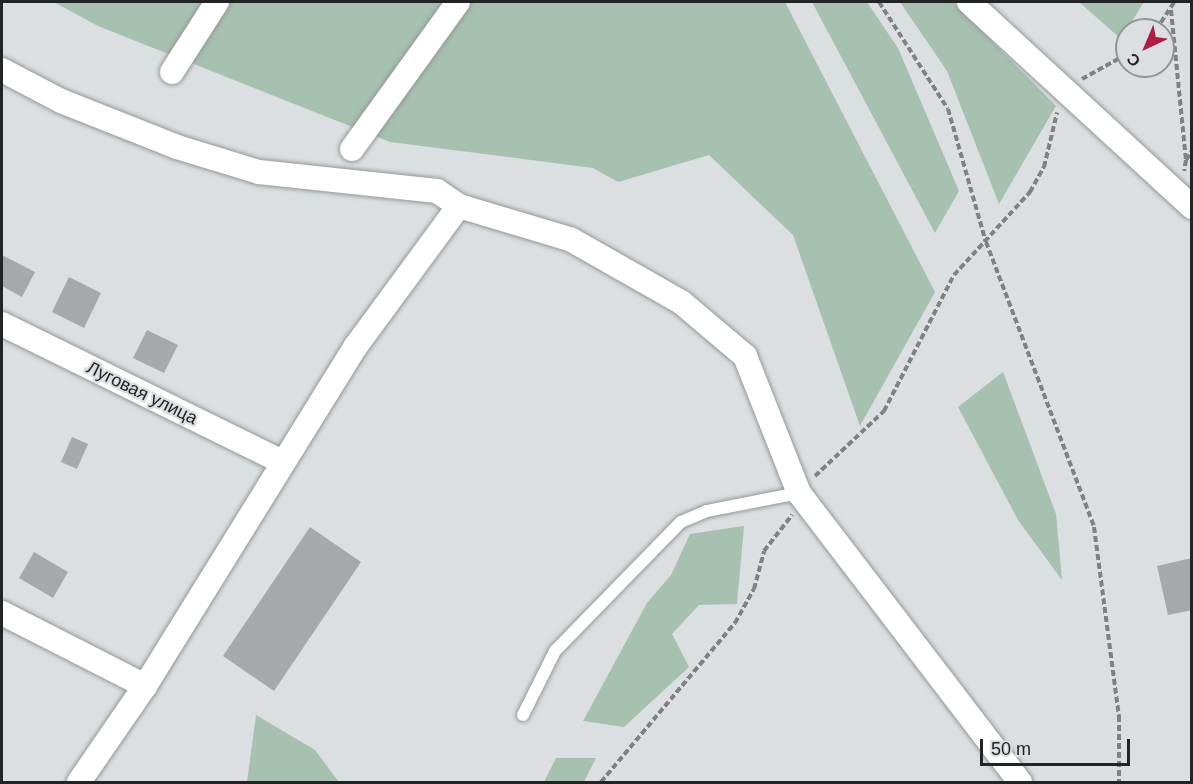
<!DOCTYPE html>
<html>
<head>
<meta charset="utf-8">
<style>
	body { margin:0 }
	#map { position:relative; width:1193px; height:784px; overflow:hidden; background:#dbdfe1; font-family:Arial,sans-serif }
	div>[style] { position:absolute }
	.green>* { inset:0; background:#a6c1b0 }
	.building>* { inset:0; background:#a6a8ab }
	.path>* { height:4px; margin-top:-2px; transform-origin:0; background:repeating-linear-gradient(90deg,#7f8183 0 6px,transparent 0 9px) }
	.roads { filter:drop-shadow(0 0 2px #949899) drop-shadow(0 0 2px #949899) }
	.lane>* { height:12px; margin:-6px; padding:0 6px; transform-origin:6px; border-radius:6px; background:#fff }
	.street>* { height:24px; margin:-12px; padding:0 12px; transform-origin:12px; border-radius:12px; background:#fff }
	span { translate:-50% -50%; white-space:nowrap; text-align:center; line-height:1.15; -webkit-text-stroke:4.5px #dbdfe1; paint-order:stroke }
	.street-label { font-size:18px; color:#222324 }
	.frame { position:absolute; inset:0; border:3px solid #222324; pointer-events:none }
	.north { position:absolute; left:1115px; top:18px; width:60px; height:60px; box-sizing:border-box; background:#dbdfe1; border:2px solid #919495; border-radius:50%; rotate:224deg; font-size:16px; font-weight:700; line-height:24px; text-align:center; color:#222324 }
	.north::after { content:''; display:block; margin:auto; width:21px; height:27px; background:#af1c40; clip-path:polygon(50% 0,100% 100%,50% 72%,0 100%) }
	.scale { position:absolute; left:980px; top:739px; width:150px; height:27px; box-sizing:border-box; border:3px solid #222324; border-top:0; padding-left:8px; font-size:18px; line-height:21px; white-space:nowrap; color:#222324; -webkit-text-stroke:4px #dbdfe1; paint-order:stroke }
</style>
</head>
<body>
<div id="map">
	<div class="green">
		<div style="clip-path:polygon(54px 2px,785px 2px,935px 292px,860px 426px,793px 235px,709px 155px,618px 182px,593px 168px,390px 142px,98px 26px)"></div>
		<div style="clip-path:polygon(812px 2px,867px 2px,898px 48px,959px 191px,935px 233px)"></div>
		<div style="clip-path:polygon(900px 2px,953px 2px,1056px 106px,999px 204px,947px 71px)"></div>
		<div style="clip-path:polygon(1079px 2px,1144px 2px,1121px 39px)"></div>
		<div style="clip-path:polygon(1003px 372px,1056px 514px,1062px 580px,1018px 520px,958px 407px)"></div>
		<div style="clip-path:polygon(744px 526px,737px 604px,699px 605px,672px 634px,689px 667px,624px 727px,583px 721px,647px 603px,671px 575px,690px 534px)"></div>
		<div style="clip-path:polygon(256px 715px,315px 750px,339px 782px,247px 782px)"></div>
		<div style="clip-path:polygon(556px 758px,596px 758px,584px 782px,544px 782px)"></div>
	</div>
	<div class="building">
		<div style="clip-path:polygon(2px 255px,35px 272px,22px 297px,2px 286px)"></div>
		<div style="clip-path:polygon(69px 277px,101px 293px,84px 328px,52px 312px)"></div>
		<div style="clip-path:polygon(147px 330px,178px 345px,164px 373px,133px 358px)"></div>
		<div style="clip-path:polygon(72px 437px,88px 444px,77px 469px,61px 462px)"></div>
		<div style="clip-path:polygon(310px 527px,361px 562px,274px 691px,223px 656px)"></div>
		<div style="clip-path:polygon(34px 552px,68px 572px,53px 598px,19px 578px)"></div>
		<div style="clip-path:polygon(1192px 558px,1192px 610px,1168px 615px,1157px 566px)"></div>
	</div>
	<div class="path">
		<div style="left:879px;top:2px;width:127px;rotate:57.2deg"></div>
		<div style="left:948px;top:109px;width:138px;rotate:74.1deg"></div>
		<div style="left:986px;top:242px;width:305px;rotate:69.2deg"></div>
		<div style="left:1094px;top:527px;width:191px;rotate:82.5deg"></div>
		<div style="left:1119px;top:716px;width:66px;rotate:90deg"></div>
		<div style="left:1171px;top:10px;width:151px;rotate:84.3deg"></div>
		<div style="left:1186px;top:160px;width:11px;rotate:100deg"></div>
		<div style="left:1156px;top:30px;width:33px;rotate:-57deg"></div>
		<div style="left:1082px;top:79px;width:51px;rotate:-29.1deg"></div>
		<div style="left:1186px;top:160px;width:11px;rotate:-56deg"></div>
		<div style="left:815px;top:476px;width:95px;rotate:-43.3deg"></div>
		<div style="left:884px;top:411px;width:153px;rotate:-62.8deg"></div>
		<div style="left:954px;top:275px;width:113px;rotate:-47.5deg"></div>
		<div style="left:1030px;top:192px;width:29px;rotate:-61deg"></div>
		<div style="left:1044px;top:167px;width:56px;rotate:-76.5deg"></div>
		<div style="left:601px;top:782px;width:208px;rotate:-49.9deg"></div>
		<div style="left:735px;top:623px;width:39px;rotate:-61deg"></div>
		<div style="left:754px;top:589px;width:39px;rotate:-75deg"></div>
		<div style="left:764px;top:551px;width:46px;rotate:-52.1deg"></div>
	</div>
	<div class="roads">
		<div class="lane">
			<div style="left:523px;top:715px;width:72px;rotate:-63.4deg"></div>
			<div style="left:555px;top:651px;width:180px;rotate:-45.7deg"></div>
			<div style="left:681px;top:522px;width:28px;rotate:-23deg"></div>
			<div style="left:707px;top:511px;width:94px;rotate:-11.1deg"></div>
		</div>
		<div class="street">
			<div style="left:969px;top:2px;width:303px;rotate:42.6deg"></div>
			<div style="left:2px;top:70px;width:67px;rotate:27.7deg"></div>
			<div style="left:61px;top:101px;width:125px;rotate:21.6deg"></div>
			<div style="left:177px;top:147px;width:86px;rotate:17deg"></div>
			<div style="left:259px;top:172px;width:179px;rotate:6.1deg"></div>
			<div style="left:437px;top:191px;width:27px;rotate:34deg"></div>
			<div style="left:459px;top:206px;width:116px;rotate:16.6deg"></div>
			<div style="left:570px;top:239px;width:128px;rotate:29.6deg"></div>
			<div style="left:681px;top:302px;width:84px;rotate:40.2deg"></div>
			<div style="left:745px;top:356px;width:147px;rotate:68.5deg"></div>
			<div style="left:799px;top:493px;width:364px;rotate:52.6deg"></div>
			<div style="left:172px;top:72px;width:83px;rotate:-57.3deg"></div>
			<div style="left:352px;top:149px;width:181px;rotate:-54.2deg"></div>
			<div style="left:2px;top:324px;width:313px;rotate:26.2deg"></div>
			<div style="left:2px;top:613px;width:161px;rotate:27deg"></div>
			<div style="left:79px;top:782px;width:116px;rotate:-55.5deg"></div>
			<div style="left:145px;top:686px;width:400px;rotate:-58.2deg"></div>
			<div style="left:356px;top:346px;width:174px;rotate:-53.7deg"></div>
		</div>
	</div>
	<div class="street-label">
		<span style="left:142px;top:393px;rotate:26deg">Луговая улица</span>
	</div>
	<div class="frame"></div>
	<div class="north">С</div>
	<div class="scale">50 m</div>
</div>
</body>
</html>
